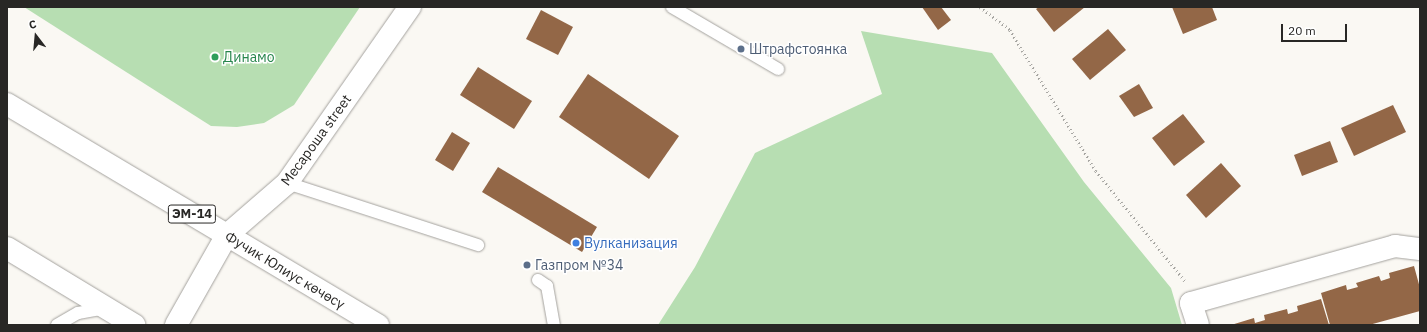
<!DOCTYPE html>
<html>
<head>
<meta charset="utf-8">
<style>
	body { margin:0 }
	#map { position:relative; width:1427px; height:332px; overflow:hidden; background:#faf8f3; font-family:"IBM Plex Sans",sans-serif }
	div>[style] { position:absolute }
	.green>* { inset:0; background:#b7deb2 }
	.building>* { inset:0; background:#936747 }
	.path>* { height:2.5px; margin-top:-1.25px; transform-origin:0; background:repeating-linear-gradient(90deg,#a7a6a2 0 1px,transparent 0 4px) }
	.roads { filter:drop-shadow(0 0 1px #a4a29e) drop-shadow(0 0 1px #a4a29e) }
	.lane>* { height:12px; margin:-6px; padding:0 6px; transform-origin:6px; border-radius:6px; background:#fff }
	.street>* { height:22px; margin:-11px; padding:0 11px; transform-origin:11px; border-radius:11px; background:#fff }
	.secondary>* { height:22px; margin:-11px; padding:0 11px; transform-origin:11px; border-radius:11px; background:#fff }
	.primary>* { height:22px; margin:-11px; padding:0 11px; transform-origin:11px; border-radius:11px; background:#fff }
	.dots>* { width:11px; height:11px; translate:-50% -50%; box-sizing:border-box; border:2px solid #fff; border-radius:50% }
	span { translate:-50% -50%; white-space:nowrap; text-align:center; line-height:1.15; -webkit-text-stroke:3px #fff; paint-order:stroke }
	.shield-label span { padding:1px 3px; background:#fff; border:1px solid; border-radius:3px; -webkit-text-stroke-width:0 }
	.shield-label { font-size:13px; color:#282725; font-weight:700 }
	.service-label { font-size:14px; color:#4e5e75 }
	.left { translate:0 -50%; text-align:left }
	.leisure-label { font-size:14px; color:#27864d }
	.street-label { font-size:14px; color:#282725 }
	.shop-label { font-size:14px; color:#366cbe }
	.frame { position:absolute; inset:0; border:8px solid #282725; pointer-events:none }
	.north { position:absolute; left:16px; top:16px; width:40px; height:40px; -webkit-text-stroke:3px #fff; paint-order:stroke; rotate:344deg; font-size:11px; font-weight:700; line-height:16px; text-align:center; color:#282725 }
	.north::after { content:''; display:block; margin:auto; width:14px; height:18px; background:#282725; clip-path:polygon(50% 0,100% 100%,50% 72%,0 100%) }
	.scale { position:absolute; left:1281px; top:24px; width:66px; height:18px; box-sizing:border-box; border:2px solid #282725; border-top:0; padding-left:5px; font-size:12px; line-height:14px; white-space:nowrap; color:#282725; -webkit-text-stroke:3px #fff; paint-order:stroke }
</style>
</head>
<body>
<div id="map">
	<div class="green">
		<div style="clip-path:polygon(24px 7px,360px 7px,294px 105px,264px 123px,237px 127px,211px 126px)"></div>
		<div style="clip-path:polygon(861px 31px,992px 53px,1084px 182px,1171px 288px,1182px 325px,658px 325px,695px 267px,755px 153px,882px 94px)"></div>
	</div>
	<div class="building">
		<div style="clip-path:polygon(922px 7px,941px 7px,951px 20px,938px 30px)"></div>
		<div style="clip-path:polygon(1039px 7px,1085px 7px,1054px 32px,1036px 9px)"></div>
		<div style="clip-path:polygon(1172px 7px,1212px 7px,1217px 20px,1183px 34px)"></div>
		<div style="clip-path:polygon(541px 10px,573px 27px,558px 55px,526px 39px)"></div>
		<div style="clip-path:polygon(1108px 29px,1126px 50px,1090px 80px,1072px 59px)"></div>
		<div style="clip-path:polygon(478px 67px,532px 101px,514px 129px,460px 95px)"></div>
		<div style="clip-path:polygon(588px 74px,679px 136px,649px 179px,559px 117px)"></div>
		<div style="clip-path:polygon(1139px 84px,1153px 108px,1134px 117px,1119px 96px)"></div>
		<div style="clip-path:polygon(1393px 105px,1406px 132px,1354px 156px,1341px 128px)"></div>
		<div style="clip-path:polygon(1183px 114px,1205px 142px,1174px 166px,1152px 138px)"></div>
		<div style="clip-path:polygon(452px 132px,470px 143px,453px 171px,435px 160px)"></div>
		<div style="clip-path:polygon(1330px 141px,1338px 162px,1302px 176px,1294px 155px)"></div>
		<div style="clip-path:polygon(1221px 163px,1241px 186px,1206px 218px,1186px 195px)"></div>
		<div style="clip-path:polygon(498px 167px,597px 227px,582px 252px,482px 192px)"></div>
		<div style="clip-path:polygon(1414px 266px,1420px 288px,1420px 311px,1369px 325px,1330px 325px,1321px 293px,1346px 285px,1347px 290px,1358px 287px,1356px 283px,1379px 276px,1381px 281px,1390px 278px,1389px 273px)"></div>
		<div style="clip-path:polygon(1321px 299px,1329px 325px,1231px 325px,1254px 318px,1255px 323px,1265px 320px,1264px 315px,1287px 309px,1288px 314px,1298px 311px,1297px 306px)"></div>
	</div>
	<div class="path">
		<div style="left:980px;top:7px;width:38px;rotate:37deg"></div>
		<div style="left:1010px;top:30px;width:165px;rotate:58.6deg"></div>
		<div style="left:1096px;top:171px;width:143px;rotate:51deg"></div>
	</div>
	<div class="roads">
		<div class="lane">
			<div style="left:672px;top:7px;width:123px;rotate:30.3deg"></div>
			<div style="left:287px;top:183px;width:201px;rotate:18deg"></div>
			<div style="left:538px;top:280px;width:11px;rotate:34deg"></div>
			<div style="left:547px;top:286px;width:40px;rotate:80deg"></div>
			<div style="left:57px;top:325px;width:24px;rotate:-30deg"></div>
			<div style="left:78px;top:313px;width:28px;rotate:-10deg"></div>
		</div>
		<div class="street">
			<div style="left:227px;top:235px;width:79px;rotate:-40.9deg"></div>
			<div style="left:287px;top:183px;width:215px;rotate:-55.1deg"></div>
			<div style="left:7px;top:248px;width:149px;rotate:31.2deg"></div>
			<div style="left:1198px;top:325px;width:23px;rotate:-108deg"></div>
			<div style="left:1191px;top:303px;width:212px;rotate:-15.6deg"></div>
			<div style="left:1395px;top:246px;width:25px;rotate:7deg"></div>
		</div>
		<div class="secondary">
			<div style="left:176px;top:325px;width:103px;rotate:-60.5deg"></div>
		</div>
		<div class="primary">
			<div style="left:7px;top:104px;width:432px;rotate:30.8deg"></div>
		</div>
	</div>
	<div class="dots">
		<div style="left:741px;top:49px;background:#5c6f8a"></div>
		<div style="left:215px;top:57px;background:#2e9e5b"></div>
		<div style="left:576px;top:243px;background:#3f7fe0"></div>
		<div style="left:527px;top:265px;background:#5c6f8a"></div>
	</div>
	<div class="shield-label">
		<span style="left:192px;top:214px">ЭМ-14</span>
	</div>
	<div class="service-label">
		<span class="left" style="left:749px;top:49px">Штрафстоянка</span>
		<span class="left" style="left:535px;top:265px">Газпром №34</span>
	</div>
	<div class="leisure-label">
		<span class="left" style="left:223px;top:57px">Динамо</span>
	</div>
	<div class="street-label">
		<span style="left:316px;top:140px;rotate:-54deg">Месароша street</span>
		<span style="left:285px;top:270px;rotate:31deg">Фучик Юлиус көчөсү</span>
	</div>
	<div class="shop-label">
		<span class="left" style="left:584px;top:243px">Вулканизация</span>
	</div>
	<div class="frame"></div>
	<div class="north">С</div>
	<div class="scale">20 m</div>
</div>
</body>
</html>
